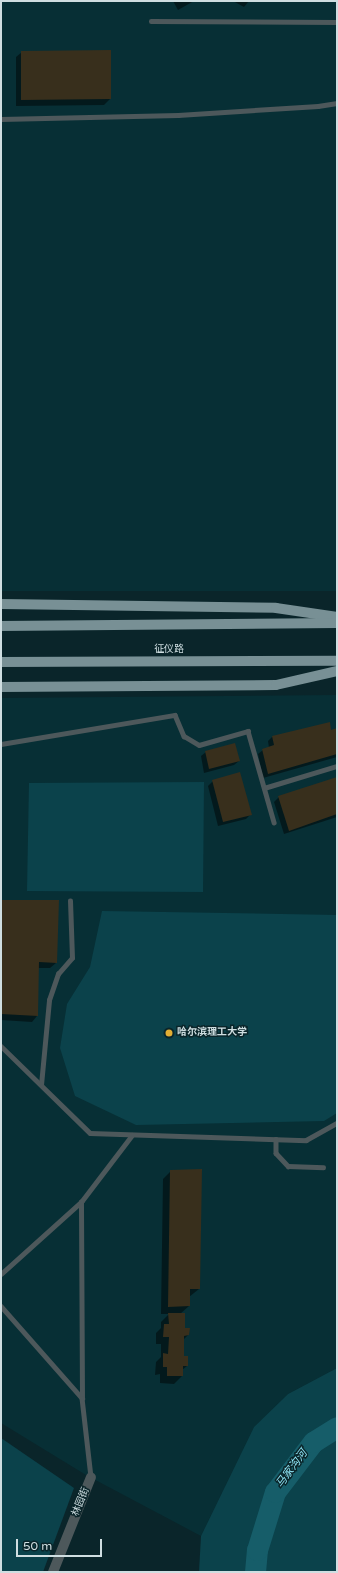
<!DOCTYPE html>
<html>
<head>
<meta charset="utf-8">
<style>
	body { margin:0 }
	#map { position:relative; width:338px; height:1573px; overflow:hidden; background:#0a252a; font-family:"Varela Round","Noto Sans SC",sans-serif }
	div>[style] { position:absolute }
	.built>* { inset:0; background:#072f35 }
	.green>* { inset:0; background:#0b424b }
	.shadow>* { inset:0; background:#0007 }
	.river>* { height:21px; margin:-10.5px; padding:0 10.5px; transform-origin:10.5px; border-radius:10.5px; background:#165d69 }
	.building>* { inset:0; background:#382f1c }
	.service>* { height:4.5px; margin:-2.25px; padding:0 2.25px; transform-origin:2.25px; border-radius:2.25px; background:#4d585b }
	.tertiary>* { height:10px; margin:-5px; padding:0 5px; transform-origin:5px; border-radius:5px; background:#4d585b }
	.primary>* { height:10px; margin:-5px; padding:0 5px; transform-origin:5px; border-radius:5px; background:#789095 }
	.dots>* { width:11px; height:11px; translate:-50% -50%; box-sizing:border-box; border:2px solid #0a252a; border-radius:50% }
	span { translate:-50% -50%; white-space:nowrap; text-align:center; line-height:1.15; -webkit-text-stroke:3px #0a252a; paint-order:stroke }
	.street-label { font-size:10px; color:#cfdee1 }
	.poi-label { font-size:10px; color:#cfdee1; font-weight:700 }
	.left { translate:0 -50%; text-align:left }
	.water-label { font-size:11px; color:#91e8f9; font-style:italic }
	.frame { position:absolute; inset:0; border:2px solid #cfdee1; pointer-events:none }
	.scale { position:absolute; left:16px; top:1539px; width:86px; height:18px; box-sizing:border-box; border:2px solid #cfdee1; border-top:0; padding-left:5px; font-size:12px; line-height:14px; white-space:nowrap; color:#cfdee1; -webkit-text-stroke:3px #0a252a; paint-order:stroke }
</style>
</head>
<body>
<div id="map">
	<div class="built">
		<div style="clip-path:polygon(1px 1px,337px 1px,337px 591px,1px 591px)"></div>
		<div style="clip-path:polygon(337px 695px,337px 1368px,288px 1394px,254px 1427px,201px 1536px,86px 1475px,1px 1423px,1px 698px)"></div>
	</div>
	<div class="green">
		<div style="clip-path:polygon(204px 782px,203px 892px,27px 891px,29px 783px)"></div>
		<div style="clip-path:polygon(102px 911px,337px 915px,337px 1113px,324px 1121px,136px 1125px,75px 1096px,60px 1048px,67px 1004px,90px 967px)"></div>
		<div style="clip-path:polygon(337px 1368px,337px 1572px,199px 1572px,201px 1536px,254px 1427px,288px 1394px)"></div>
		<div style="clip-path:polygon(1px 1438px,74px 1488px,43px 1572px,1px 1572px)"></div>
	</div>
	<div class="shadow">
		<div style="clip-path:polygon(173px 1px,194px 1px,178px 10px)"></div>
		<div style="clip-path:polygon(233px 1px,249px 1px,244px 7px)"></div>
		<div style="clip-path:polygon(110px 51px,110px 99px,104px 105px,16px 106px,16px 57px,22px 52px)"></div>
		<div style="clip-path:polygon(337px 730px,337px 757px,263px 778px,258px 754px,263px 750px,269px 748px,268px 741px,272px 737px)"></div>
		<div style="clip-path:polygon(206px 752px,239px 761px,234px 765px,204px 773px,201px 756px)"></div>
		<div style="clip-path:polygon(337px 778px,337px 817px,284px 834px,274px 802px,279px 797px)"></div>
		<div style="clip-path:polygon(213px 781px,251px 814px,246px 819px,218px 826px,208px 786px)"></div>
		<div style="clip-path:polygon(1px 901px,56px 963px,50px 968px,38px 968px,37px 1016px,32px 1022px,1px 1020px)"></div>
		<div style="clip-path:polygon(201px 1170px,199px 1289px,189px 1297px,189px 1306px,180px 1314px,184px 1329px,188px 1335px,183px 1340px,183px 1357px,187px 1366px,182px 1370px,182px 1376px,174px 1384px,160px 1383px,160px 1374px,155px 1375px,156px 1362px,161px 1357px,161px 1344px,156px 1344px,156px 1333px,161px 1328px,161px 1322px,169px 1314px,161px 1314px,163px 1179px,171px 1171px)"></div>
	</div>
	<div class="river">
		<div style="left:255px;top:1572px;width:22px;rotate:-85deg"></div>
		<div style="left:257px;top:1550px;width:61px;rotate:-72.8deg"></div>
		<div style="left:275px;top:1492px;width:63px;rotate:-52.8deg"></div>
		<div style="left:313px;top:1442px;width:28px;rotate:-32deg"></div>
	</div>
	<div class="building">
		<div style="clip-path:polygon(111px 50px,111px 99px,21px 100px,21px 51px)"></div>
		<div style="clip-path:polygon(330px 722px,331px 730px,337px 728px,337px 754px,268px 774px,262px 749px,274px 745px,272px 736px)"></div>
		<div style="clip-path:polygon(235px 743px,240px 761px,209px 769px,205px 751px)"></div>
		<div style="clip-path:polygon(240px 772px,252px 815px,223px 822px,212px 780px)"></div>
		<div style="clip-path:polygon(337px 777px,337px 814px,289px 831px,278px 796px)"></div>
		<div style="clip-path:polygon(1px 900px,59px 900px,57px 963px,39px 962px,38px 1016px,1px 1014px)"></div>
		<div style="clip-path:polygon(202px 1169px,200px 1289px,190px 1289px,190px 1306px,168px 1307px,170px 1170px)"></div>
		<div style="clip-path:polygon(168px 1313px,185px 1313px,185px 1328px,190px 1328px,189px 1335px,184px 1336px,184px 1356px,188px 1356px,188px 1366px,183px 1366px,183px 1376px,167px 1376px,167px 1367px,163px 1367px,163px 1353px,168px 1354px,169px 1337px,163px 1337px,164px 1324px,169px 1324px)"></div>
	</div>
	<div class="service">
		<div style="left:151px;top:21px;width:186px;rotate:0.3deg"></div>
		<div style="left:1px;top:119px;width:177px;rotate:-1.3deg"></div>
		<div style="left:178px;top:115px;width:140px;rotate:-3.7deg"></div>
		<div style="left:318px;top:106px;width:19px;rotate:-9deg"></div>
		<div style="left:1px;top:744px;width:176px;rotate:-9.5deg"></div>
		<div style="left:175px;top:715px;width:23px;rotate:67deg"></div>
		<div style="left:184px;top:736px;width:17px;rotate:31deg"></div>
		<div style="left:199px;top:745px;width:51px;rotate:-15.9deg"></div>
		<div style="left:248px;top:731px;width:95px;rotate:74.1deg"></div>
		<div style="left:264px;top:788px;width:76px;rotate:-16.8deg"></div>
		<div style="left:1px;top:1046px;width:124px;rotate:44.3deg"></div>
		<div style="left:90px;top:1133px;width:216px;rotate:1.9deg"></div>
		<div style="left:306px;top:1140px;width:35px;rotate:-29deg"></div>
		<div style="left:41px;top:1085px;width:85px;rotate:-84.6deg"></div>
		<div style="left:49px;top:1000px;width:28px;rotate:-71deg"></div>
		<div style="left:58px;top:974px;width:21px;rotate:-49deg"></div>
		<div style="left:72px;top:958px;width:57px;rotate:-92deg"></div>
		<div style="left:276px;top:1139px;width:14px;rotate:90deg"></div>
		<div style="left:276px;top:1153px;width:18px;rotate:47deg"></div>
		<div style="left:288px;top:1166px;width:35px;rotate:2deg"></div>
		<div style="left:1px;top:1274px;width:108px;rotate:-42deg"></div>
		<div style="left:81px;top:1202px;width:84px;rotate:-52.7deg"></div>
		<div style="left:1px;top:1306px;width:123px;rotate:48.6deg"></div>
		<div style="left:82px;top:1398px;width:196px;rotate:-90.3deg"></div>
		<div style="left:82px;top:1398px;width:80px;rotate:83.5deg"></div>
	</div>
	<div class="tertiary">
		<div style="left:53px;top:1572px;width:102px;rotate:-68.2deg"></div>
	</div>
	<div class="primary">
		<div style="left:1px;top:604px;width:275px;rotate:0.8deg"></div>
		<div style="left:276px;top:608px;width:62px;rotate:8.4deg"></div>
		<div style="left:1px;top:626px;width:336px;rotate:-0.5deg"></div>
		<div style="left:1px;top:662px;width:336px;rotate:-0.2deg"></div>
		<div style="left:1px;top:687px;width:275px;rotate:-0.4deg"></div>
		<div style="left:276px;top:685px;width:63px;rotate:-12.9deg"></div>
	</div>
	<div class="dots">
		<div style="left:169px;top:1033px;background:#e3ae34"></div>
	</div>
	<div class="street-label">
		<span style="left:169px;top:650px">征仪路</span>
		<span style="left:81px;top:1502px;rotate:-68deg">林园街</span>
	</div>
	<div class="poi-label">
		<span class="left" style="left:177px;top:1033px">哈尔滨理工大学</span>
	</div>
	<div class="water-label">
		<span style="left:292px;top:1469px;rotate:-53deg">马家沟河</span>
	</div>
	<div class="frame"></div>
	<div class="scale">50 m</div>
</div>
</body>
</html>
